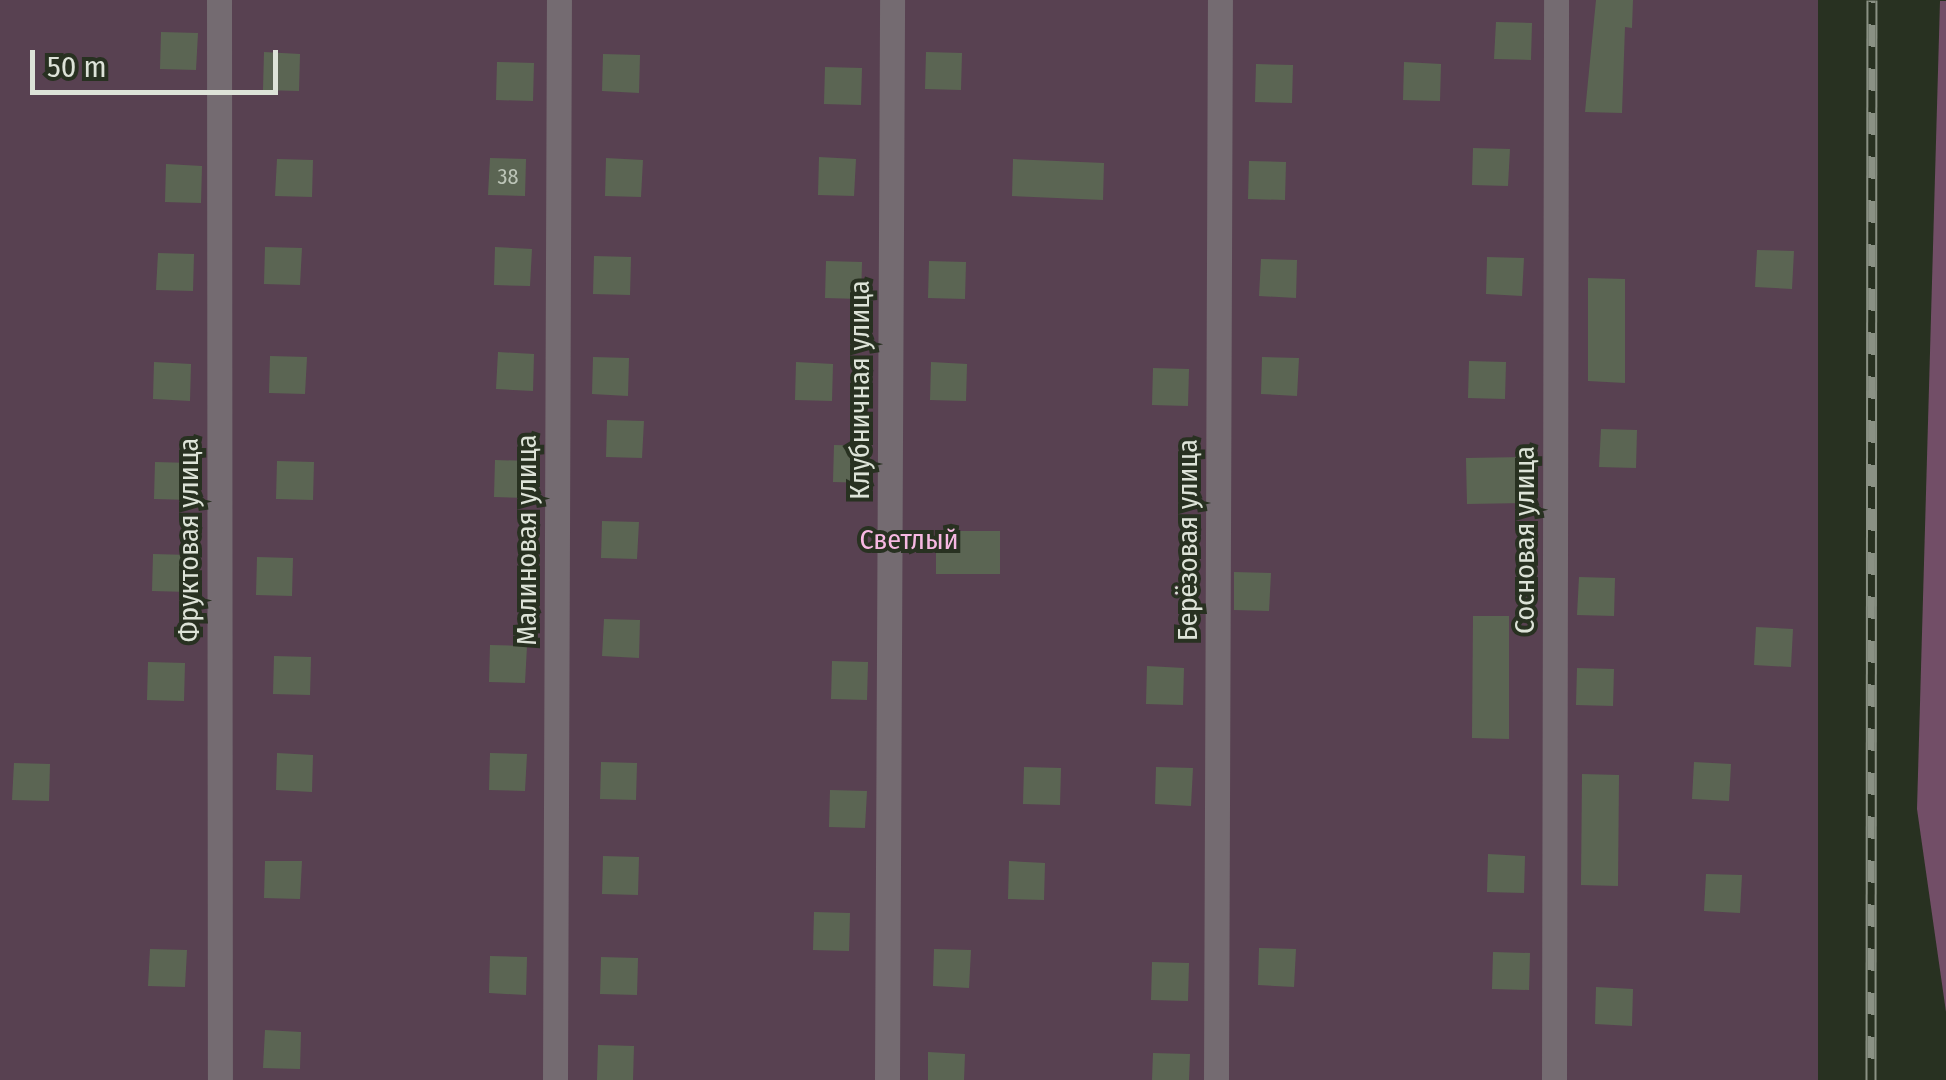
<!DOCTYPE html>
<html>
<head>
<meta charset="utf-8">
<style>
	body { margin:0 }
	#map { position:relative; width:1946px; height:1080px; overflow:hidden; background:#283121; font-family:"Fira Sans Condensed",sans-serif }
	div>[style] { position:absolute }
	.green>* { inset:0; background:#584151 }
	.forest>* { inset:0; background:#724e67 }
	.building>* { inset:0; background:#5b6553 }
	.minor>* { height:25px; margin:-12.5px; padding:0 12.5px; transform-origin:12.5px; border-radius:12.5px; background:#746b71 }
	.rail>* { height:11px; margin-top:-5.5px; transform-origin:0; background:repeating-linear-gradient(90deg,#283121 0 22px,#8a9184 0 44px); box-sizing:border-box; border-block:2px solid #8a9184 }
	span { translate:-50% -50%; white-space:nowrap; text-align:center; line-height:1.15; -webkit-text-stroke:8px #283121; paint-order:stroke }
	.number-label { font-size:22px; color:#bcc4b7 }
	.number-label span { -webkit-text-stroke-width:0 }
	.street-label { font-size:28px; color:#dde3d8 }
	.park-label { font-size:28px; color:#f7b8e2 }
	.scale { position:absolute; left:30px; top:50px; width:248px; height:45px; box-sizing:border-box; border:5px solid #dde3d8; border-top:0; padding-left:12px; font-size:30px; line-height:35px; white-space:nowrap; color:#dde3d8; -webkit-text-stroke:8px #283121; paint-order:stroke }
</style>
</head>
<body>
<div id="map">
	<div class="green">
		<div style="clip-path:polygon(0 0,1818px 0,1818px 1080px,0 1080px)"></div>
	</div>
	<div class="forest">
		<div style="clip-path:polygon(1940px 1px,1946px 1px,1946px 1012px,1917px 809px)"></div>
	</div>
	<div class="building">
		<div style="clip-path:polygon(1596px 0,1633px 0,1632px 28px,1625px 27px,1622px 113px,1585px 112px)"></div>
		<div style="clip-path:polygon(1496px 22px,1532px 23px,1531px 60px,1494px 59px)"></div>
		<div style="clip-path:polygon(161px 32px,198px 33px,196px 70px,160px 69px)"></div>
		<div style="clip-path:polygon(264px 52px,300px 54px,299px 91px,263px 90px)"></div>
		<div style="clip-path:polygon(926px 52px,962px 53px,961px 90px,925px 89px)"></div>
		<div style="clip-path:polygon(603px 54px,640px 55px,639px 93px,602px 91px)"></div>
		<div style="clip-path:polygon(497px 62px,534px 63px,533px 101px,496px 100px)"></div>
		<div style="clip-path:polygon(1404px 62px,1441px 64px,1440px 101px,1403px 100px)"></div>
		<div style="clip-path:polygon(1256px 64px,1293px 65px,1292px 103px,1255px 102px)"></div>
		<div style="clip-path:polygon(825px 67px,862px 68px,861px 105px,824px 104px)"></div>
		<div style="clip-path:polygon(1473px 148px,1510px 149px,1508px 186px,1472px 185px)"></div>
		<div style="clip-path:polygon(819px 157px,856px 159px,854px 196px,818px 195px)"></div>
		<div style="clip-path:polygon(490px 158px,526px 159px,525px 196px,488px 195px)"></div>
		<div style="clip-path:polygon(606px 158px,643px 160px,641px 197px,605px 196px)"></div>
		<div style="clip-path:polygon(277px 159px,313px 160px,312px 197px,275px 196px)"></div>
		<div style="clip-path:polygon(1013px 159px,1104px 163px,1103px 200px,1012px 196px)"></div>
		<div style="clip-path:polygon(1249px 161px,1286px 162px,1285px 200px,1248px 199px)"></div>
		<div style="clip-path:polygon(166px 164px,202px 166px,201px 203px,165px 202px)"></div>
		<div style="clip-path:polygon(265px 247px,302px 248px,300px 285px,264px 284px)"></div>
		<div style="clip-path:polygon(495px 247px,532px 249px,530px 286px,494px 285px)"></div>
		<div style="clip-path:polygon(1757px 250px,1794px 251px,1792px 289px,1755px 287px)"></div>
		<div style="clip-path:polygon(158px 253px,194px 254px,193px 291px,156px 290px)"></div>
		<div style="clip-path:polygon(594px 256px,631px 257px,630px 295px,593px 294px)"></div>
		<div style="clip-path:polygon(1487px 257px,1524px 258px,1522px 296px,1486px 294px)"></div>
		<div style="clip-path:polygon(1261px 259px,1297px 260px,1296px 298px,1259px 296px)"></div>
		<div style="clip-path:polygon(826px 261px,862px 262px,861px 299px,825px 298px)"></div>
		<div style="clip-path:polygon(929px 261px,966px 262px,965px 299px,928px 298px)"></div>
		<div style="clip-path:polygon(1588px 278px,1625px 279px,1625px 383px,1588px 381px)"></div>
		<div style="clip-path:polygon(498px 352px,534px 354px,533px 391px,496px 389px)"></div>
		<div style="clip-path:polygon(270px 356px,307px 357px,305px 394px,269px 393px)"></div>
		<div style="clip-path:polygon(593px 357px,629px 358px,628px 396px,592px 394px)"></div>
		<div style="clip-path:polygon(1262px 357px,1299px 358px,1297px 396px,1261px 394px)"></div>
		<div style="clip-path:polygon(1469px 361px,1506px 362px,1505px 399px,1468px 398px)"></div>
		<div style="clip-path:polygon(154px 362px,191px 364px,190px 401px,153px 399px)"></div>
		<div style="clip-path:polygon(796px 362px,833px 364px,832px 401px,795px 400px)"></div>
		<div style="clip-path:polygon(931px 362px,967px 364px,966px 401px,930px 400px)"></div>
		<div style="clip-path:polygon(1153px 368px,1189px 369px,1188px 406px,1152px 405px)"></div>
		<div style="clip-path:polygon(607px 420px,644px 421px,642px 458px,606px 457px)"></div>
		<div style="clip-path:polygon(1601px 429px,1637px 430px,1636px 468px,1599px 467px)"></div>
		<div style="clip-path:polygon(834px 445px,871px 446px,870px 483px,833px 482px)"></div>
		<div style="clip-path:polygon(1525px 457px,1526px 503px,1467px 504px,1466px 458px)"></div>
		<div style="clip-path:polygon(495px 460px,532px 461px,530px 498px,494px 497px)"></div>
		<div style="clip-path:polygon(277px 461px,314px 462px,313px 500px,276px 499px)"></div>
		<div style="clip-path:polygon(155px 462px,192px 463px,191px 500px,154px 499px)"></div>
		<div style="clip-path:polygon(602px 521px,639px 522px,637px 559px,601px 558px)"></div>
		<div style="clip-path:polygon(936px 531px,1000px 531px,1000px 574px,936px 574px)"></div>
		<div style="clip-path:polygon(153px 554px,190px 555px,189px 592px,152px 591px)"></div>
		<div style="clip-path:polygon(257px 557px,293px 558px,292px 596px,256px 595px)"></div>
		<div style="clip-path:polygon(1234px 572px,1271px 573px,1269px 611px,1234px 610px)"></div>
		<div style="clip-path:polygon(1579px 577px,1615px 578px,1614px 616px,1577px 615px)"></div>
		<div style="clip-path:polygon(1473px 616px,1509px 616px,1509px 739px,1472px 738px)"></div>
		<div style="clip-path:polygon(604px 619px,640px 620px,639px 658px,602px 656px)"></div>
		<div style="clip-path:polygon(1756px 627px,1793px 629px,1791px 667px,1754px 665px)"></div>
		<div style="clip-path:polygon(490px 645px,527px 646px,525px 683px,489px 682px)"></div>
		<div style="clip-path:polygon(274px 656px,311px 657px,310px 695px,273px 694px)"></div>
		<div style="clip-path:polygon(832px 661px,868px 662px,867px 700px,831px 699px)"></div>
		<div style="clip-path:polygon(148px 662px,185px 663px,184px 701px,147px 700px)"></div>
		<div style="clip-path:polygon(1147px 666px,1184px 668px,1183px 705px,1146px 704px)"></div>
		<div style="clip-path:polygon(1577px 668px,1614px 669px,1613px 706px,1576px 705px)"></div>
		<div style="clip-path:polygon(277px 753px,313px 755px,312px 792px,276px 790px)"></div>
		<div style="clip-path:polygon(490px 753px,527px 754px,525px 791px,489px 790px)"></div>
		<div style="clip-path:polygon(601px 762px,637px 763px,636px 800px,600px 799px)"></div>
		<div style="clip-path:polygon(1694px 762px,1731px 764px,1729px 801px,1692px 799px)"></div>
		<div style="clip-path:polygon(14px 763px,50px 764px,49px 801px,12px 800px)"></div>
		<div style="clip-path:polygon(1024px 767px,1061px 768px,1060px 805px,1023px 804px)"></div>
		<div style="clip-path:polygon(1156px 767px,1193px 768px,1191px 806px,1155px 804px)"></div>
		<div style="clip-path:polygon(1582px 774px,1619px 775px,1618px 886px,1581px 885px)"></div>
		<div style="clip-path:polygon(830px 790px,867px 791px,865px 828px,829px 827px)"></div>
		<div style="clip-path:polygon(1488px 854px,1525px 856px,1524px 893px,1487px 892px)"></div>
		<div style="clip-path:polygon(603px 856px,639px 857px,638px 895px,602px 894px)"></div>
		<div style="clip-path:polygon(265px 861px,302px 861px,300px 899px,264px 898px)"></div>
		<div style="clip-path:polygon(1009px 861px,1045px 863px,1044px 900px,1008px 899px)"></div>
		<div style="clip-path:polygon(1706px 874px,1742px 875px,1740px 913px,1704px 911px)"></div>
		<div style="clip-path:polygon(814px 912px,850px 913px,849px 951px,813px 950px)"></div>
		<div style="clip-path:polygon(1259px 948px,1296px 949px,1294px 987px,1258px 985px)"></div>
		<div style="clip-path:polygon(150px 949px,187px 950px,185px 987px,148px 986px)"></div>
		<div style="clip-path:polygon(934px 949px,971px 950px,969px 988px,933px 986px)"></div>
		<div style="clip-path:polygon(1493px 952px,1530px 953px,1529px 990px,1492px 989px)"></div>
		<div style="clip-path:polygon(490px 956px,527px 957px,526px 995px,489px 993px)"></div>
		<div style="clip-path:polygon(601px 957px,638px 958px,637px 995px,600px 994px)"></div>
		<div style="clip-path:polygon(1152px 962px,1189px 963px,1188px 1001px,1151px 1000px)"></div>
		<div style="clip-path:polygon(1596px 987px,1633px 989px,1632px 1026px,1595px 1024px)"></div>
		<div style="clip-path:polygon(265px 1030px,301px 1032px,300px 1069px,263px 1068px)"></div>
		<div style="clip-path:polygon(598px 1045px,634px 1046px,633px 1080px,597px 1080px)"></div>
		<div style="clip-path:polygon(928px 1052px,965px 1054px,964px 1080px,928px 1080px)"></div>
		<div style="clip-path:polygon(1153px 1053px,1190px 1054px,1189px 1080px,1152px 1080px)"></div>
	</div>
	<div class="minor">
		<div style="left:219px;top:0;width:1080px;rotate:89.95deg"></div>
		<div style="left:555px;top:1080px;width:1080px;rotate:-89.79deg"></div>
		<div style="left:887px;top:1080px;width:1080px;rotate:-89.73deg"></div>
		<div style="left:1216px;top:1080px;width:1080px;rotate:-89.79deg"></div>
		<div style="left:1554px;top:1080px;width:1080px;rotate:-89.89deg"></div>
	</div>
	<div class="rail">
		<div style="left:1871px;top:1080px;width:1080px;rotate:-89.95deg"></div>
	</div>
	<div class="number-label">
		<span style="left:508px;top:177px">38</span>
	</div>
	<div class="street-label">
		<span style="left:860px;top:390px;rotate:-90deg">Клубничная улица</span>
		<span style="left:189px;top:540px;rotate:-90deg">Фруктовая улица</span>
		<span style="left:527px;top:540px;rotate:-90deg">Малиновая улица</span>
		<span style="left:1188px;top:540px;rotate:-90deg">Берёзовая улица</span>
		<span style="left:1525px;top:540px;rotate:-90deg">Сосновая улица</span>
	</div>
	<div class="park-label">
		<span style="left:909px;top:540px">Светлый</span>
	</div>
	<div class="scale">50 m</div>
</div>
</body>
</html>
